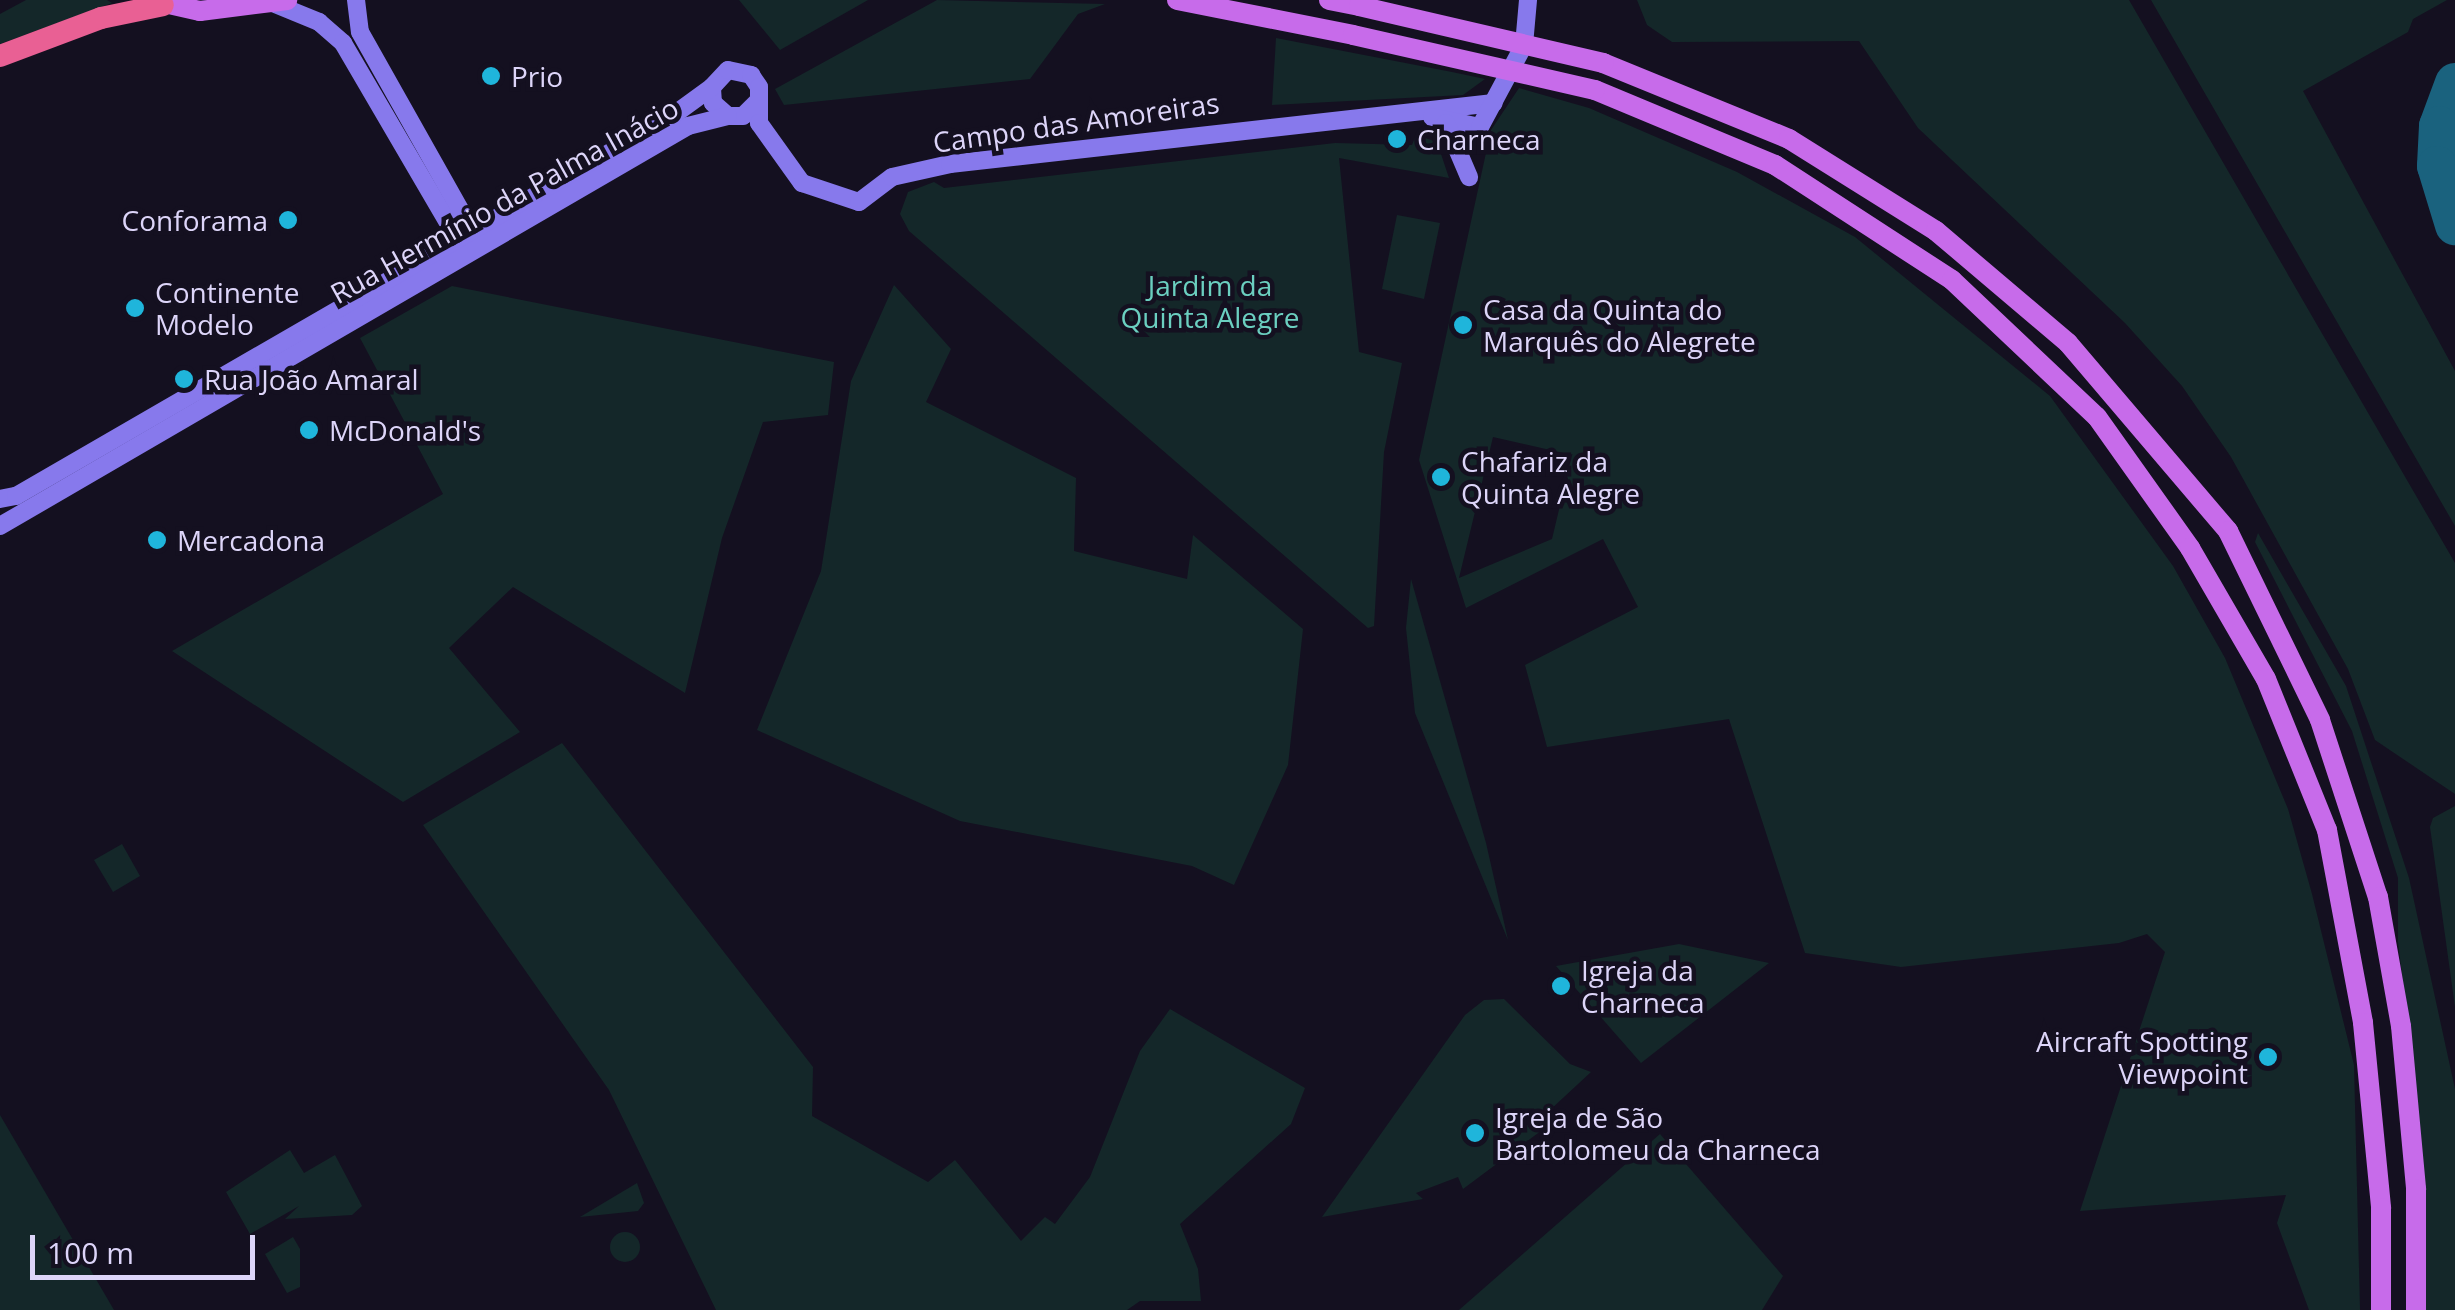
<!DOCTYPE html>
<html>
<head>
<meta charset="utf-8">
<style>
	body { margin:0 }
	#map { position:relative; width:2455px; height:1310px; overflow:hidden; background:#141020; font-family:"Open Sans",sans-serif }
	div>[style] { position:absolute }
	.green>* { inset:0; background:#142729 }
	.round { border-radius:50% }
	.taxiway>* { height:40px; margin:-20px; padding:0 20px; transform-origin:20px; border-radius:20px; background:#1a627e }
	.secondary>* { height:18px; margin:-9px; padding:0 9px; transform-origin:9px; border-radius:9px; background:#8779ec }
	.primary>* { height:20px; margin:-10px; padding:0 10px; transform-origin:10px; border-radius:10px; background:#c76bea }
	.highway>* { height:22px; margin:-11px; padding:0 11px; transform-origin:11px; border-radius:11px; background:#e96094 }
	.primary-bridge>* { height:20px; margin:-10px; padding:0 10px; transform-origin:10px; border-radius:10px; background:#c76bea }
	.dots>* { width:28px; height:28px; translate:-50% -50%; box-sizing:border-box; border:5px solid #141020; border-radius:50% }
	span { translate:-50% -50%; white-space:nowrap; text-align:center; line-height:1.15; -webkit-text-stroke:9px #141020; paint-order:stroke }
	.poi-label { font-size:28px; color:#ddd5f9 }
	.left { translate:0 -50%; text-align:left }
	.right { translate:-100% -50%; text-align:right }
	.street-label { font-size:28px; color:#ddd5f9 }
	.park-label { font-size:28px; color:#6bcfc0 }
	.scale { position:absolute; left:30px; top:1235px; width:225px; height:45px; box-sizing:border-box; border:5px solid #ddd5f9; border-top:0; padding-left:12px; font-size:30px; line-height:35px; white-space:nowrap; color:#ddd5f9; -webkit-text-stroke:8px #141020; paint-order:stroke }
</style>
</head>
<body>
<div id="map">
	<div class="green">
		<div style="clip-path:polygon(26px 0,107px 0,112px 3px,0 44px,0 14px)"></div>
		<div style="clip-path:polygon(739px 0,868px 0,780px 50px)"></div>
		<div style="clip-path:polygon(937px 0,1105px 4px,1078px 14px,1030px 79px,784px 105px,775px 89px)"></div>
		<div style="clip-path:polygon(1637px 0,2129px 0,2455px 563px,2455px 794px,2375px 740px,2348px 669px,2231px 457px,2182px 386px,2125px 323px,1918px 128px,1859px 41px,1672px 42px,1647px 25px)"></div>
		<div style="clip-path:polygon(2151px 0,2447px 0,2413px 19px,2408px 32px,2303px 91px,2455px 371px,2455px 526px)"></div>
		<div style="clip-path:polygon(1276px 38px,1452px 72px,1485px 79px,1463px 95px,1272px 105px)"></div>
		<div style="clip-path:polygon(evenodd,1519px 88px,1589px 108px,1737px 172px,1855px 237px,2050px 396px,2173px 566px,2225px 658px,2288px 809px,2312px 894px,2354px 1065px,2360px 1310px,2309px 1310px,2277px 1223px,2286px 1195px,2080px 1211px,2165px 952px,2147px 934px,2119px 943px,1901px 967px,1805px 953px,1729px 719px,1547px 747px,1525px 665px,1638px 607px,1603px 539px,1466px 608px,1419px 460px,1491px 130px,1519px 88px,1493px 437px,1572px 455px,1552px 539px,1459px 578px,1493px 437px)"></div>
		<div style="clip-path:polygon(1416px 135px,1437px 142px,1449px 178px,1339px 158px,1359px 352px,1402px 363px,1384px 452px,1374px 626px,1368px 628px,909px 231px,900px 214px,908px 192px,934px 182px,944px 188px,1335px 143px,1412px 145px)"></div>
		<div style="clip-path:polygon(1397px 215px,1440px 223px,1424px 299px,1382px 289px)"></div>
		<div style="clip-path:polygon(894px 285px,951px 349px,926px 402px,1076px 478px,1074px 551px,1187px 579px,1193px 535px,1303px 629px,1288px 765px,1234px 885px,1192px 866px,960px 821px,757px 730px,821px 571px,851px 381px)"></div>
		<div style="clip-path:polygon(452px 286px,834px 362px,828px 415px,763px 422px,722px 538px,685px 693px,513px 587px,449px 648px,520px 732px,403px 802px,172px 651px,443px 494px,360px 338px)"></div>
		<div style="clip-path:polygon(2258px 533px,2346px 686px,2409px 878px,2455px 1089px,2455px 1310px,2419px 1310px,2417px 1096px,2398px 942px,2398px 878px,2352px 731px,2255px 542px)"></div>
		<div style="clip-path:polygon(1411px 579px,1486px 843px,1508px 940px,1415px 713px,1406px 628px)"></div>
		<div style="clip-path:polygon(562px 743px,813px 1067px,812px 1116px,928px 1182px,955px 1160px,1021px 1241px,1045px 1217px,1055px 1224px,1090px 1177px,1140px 1051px,1170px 1009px,1305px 1088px,1291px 1124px,1180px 1224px,1198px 1269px,1201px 1301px,1140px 1301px,1127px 1310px,716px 1310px,609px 1090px,423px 825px)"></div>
		<div style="clip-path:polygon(2455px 806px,2455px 1007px,2430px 827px,2433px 818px)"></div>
		<div style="clip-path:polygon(122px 844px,140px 876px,113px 892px,94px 860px)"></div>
		<div style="clip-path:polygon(1679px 944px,1769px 963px,1641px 1063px,1556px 966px)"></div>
		<div style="clip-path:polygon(1504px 999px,1570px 1064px,1591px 1072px,1550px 1110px,1553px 1122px,1463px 1189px,1458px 1177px,1416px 1193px,1423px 1199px,1322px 1217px,1465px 1015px,1484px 1000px)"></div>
		<div style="clip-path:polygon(0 1115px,114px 1310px,0 1310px)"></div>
		<div style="clip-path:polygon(1660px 1134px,1783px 1276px,1762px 1310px,1459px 1310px)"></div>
		<div style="clip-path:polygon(290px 1150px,304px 1173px,335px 1155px,362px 1206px,352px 1215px,285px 1219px,299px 1206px,250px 1234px,226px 1192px)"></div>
		<div style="clip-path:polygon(637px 1183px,644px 1203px,638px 1211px,580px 1217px)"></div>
		<div class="round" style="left:610px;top:1232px;width:30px;height:30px"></div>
		<div style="clip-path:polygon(293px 1237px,300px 1249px,300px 1287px,287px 1293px,265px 1254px)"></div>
	</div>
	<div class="taxiway">
		<div style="left:2455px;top:83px;width:46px;rotate:110.4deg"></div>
		<div style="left:2439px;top:126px;width:40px;rotate:92.9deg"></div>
		<div style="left:2437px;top:166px;width:62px;rotate:73deg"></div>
	</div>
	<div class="secondary">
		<div style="left:356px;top:0;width:32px;rotate:83deg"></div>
		<div style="left:360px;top:32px;width:240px;rotate:60.6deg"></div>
		<div style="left:275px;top:4px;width:48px;rotate:22.2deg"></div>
		<div style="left:319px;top:22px;width:32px;rotate:41deg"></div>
		<div style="left:343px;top:43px;width:240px;rotate:59.7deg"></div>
		<div style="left:758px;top:101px;width:21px;rotate:135deg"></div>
		<div style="left:743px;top:116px;width:15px;rotate:180deg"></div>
		<div style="left:728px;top:116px;width:20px;rotate:-139deg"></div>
		<div style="left:713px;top:103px;width:16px;rotate:-94deg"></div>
		<div style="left:712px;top:87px;width:23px;rotate:-47deg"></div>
		<div style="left:728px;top:70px;width:24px;rotate:12deg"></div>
		<div style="left:751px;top:75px;width:14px;rotate:56deg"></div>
		<div style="left:759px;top:87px;width:36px;rotate:90deg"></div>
		<div style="left:759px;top:123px;width:74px;rotate:54.4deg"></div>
		<div style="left:802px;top:183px;width:60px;rotate:18.4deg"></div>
		<div style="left:859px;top:202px;width:41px;rotate:-37.1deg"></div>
		<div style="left:892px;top:177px;width:59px;rotate:-12.6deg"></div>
		<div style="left:950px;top:164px;width:547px;rotate:-6.4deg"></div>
		<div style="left:1432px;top:117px;width:49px;rotate:11.8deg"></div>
		<div style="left:1480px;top:127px;width:93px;rotate:-61.8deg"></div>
		<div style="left:1524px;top:45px;width:45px;rotate:-84.9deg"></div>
		<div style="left:1446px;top:123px;width:59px;rotate:66.9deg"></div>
		<div style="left:0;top:499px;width:16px;rotate:-11deg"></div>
		<div style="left:16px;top:496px;width:753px;rotate:-30.04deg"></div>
		<div style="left:668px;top:119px;width:54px;rotate:-36deg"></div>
		<div style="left:0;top:526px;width:796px;rotate:-30.17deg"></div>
		<div style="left:688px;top:126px;width:41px;rotate:-14deg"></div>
	</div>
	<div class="primary">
		<div style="left:151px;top:0;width:50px;rotate:12.7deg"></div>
		<div style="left:200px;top:11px;width:88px;rotate:-7.2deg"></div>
		<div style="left:1177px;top:0;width:179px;rotate:11.2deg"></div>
		<div style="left:1329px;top:0;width:31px;rotate:11deg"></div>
		<div style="left:1603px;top:63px;width:201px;rotate:22.2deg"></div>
		<div style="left:1789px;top:139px;width:173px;rotate:32deg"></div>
		<div style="left:1936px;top:231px;width:173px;rotate:40.3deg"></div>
		<div style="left:2068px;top:343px;width:247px;rotate:49.6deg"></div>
		<div style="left:2228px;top:531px;width:210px;rotate:64deg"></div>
		<div style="left:2320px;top:720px;width:186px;rotate:71.9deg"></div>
		<div style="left:2378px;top:897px;width:131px;rotate:79.9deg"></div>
		<div style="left:2401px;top:1026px;width:164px;rotate:84.7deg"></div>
		<div style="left:2416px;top:1189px;width:121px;rotate:90deg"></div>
		<div style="left:1595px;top:90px;width:195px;rotate:22.6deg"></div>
		<div style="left:1775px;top:165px;width:211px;rotate:33deg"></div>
		<div style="left:1952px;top:280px;width:199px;rotate:43.4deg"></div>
		<div style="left:2097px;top:417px;width:161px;rotate:54.6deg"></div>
		<div style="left:2190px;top:548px;width:151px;rotate:59.9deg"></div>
		<div style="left:2266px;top:679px;width:163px;rotate:68deg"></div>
		<div style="left:2327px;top:830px;width:196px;rotate:79.4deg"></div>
		<div style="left:2363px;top:1023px;width:186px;rotate:84.4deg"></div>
		<div style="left:2381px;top:1208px;width:102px;rotate:90deg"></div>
	</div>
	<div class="highway">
		<div style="left:0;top:56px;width:108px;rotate:-20.6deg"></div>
		<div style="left:101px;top:18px;width:63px;rotate:-11.8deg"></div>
	</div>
	<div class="primary-bridge">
		<div style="left:1359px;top:6px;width:251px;rotate:13.1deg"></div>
		<div style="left:1353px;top:35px;width:248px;rotate:12.8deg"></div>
	</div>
	<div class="dots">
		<div style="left:491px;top:76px;background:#1fb5db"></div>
		<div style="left:1397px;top:139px;background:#1fb5db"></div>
		<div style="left:288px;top:220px;background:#1fb5db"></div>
		<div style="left:135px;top:308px;background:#1fb5db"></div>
		<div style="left:1463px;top:325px;background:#1fb5db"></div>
		<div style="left:184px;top:379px;background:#1fb5db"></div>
		<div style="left:309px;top:430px;background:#1fb5db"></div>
		<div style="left:1441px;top:477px;background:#1fb5db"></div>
		<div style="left:157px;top:540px;background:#1fb5db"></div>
		<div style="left:1561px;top:986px;background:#1fb5db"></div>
		<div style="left:2268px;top:1057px;background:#1fb5db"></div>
		<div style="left:1475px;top:1133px;background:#1fb5db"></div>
	</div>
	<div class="poi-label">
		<span class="left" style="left:511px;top:76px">Prio</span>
		<span class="left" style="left:1417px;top:139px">Charneca</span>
		<span class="right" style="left:268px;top:220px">Conforama</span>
		<span class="left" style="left:155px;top:308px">Continente<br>Modelo</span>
		<span class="left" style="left:1483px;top:325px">Casa da Quinta do<br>Marquês do Alegrete</span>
		<span class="left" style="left:204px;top:379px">Rua João Amaral</span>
		<span class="left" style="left:329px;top:430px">McDonald's</span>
		<span class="left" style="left:1461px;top:477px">Chafariz da<br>Quinta Alegre</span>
		<span class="left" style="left:177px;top:540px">Mercadona</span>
		<span class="left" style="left:1581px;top:986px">Igreja da<br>Charneca</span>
		<span class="right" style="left:2248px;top:1057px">Aircraft Spotting<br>Viewpoint</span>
		<span class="left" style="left:1495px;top:1133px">Igreja de São<br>Bartolomeu da Charneca</span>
	</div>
	<div class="street-label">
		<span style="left:1076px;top:122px;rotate:-8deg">Campo das Amoreiras</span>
		<span style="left:504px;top:200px;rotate:-29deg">Rua Hermínio da Palma Inácio</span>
	</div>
	<div class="park-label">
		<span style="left:1210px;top:301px">Jardim da<br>Quinta Alegre</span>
	</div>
	<div class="scale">100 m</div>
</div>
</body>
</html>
